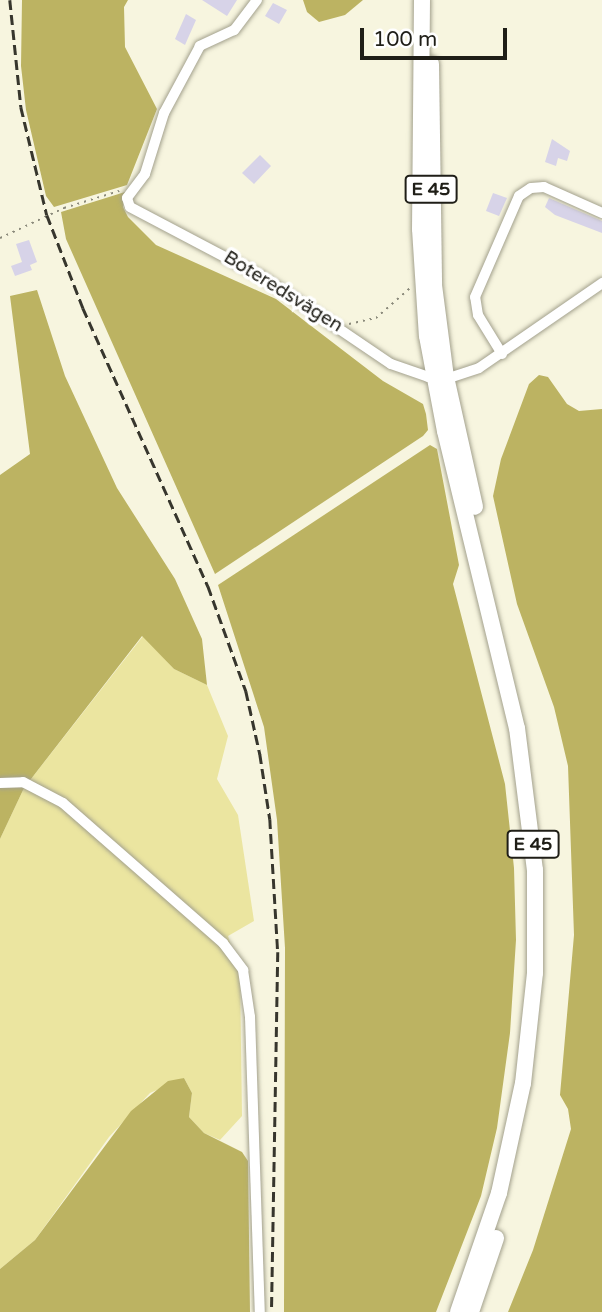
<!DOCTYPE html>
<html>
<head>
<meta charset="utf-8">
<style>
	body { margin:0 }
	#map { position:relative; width:602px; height:1312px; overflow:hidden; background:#f7f5df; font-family:"Varela Round",sans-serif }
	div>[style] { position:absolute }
	.green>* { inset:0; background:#ebe5a0 }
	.forest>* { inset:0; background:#bcb362 }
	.building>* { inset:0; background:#d7d3e8 }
	.path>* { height:2px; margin-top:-1px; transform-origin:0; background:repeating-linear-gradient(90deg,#8b8a7b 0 2px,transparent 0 7px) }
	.roads { filter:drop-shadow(0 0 2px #a3a18d) drop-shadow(0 0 2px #a3a18d) }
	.minor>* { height:10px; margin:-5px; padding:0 5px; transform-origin:5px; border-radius:5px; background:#fff }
	.highway>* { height:16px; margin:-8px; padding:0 8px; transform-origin:8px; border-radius:8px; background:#fff }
	.rail>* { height:2.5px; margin-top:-1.25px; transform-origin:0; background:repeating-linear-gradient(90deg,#37362d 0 10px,transparent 0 15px) }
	span { translate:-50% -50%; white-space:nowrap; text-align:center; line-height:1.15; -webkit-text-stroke:7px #fff; paint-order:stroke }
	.shield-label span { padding:2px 5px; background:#fff; border:2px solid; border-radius:5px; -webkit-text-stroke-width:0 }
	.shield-label { font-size:18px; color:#1f1e17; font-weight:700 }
	.street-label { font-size:19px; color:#1f1e17 }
	.scale { position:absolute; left:360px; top:28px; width:147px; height:32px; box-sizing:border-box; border:4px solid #1f1e17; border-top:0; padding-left:9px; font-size:21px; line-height:24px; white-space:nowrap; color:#1f1e17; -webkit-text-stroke:5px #fff; paint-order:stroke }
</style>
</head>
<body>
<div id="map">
	<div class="green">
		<div style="clip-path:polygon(143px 636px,174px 669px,207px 685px,228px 736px,217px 779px,238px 815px,254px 921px,228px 936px,240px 975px,242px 1116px,220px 1140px,204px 1133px,189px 1117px,192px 1093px,184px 1078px,150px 1093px,109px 1137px,35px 1240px,0 1269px,0 839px,24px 788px)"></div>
	</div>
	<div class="forest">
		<div style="clip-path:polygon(22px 0,128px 0,124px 7px,125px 47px,157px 109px,127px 185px,54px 207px,46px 196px,26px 110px,21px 66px)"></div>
		<div style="clip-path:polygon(303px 0,363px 0,345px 15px,319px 22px,307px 12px)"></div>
		<div style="clip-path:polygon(125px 192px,123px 207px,128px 217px,156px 245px,276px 299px,383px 381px,423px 404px,426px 414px,428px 430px,423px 436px,215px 574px,66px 239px,61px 212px)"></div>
		<div style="clip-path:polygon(37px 290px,65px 376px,117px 488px,175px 579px,202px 639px,207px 685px,174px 669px,142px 636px,24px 788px,0 839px,0 475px,30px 454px,10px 296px)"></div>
		<div style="clip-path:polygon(539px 375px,548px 377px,567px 404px,579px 411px,602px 409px,602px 1312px,508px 1312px,533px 1250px,571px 1129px,568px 1109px,560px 1095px,574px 935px,568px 766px,554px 707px,517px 604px,493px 496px,501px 459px,529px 384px)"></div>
		<div style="clip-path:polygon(430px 445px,437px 449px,459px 565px,453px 584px,505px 784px,514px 868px,516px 940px,510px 1033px,497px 1128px,481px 1196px,436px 1312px,284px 1312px,285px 948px,277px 820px,264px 727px,218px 585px)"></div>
		<div style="clip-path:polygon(184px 1078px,192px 1093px,189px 1117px,204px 1133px,242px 1152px,248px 1161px,250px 1312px,0 1312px,0 1269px,35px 1240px,131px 1111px,168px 1081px)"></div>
	</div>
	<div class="building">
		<div style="clip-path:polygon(202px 0,237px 0,227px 16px)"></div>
		<div style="clip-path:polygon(273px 3px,287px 10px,279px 24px,265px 16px)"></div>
		<div style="clip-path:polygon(186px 14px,196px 20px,185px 45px,175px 39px)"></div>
		<div style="clip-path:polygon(552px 139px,570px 151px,567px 161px,558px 158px,556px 166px,545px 162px)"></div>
		<div style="clip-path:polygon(260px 155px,271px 166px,254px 184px,242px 173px)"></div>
		<div style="clip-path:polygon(493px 193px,507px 198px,499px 216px,486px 211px)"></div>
		<div style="clip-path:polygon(549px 198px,602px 221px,602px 233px,555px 215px,545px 207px)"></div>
		<div style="clip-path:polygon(29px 240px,37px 262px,30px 265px,32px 270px,15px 276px,11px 266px,22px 262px,16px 244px)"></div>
	</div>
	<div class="path">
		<div style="left:0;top:238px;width:71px;rotate:-25.1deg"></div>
		<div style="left:64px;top:208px;width:58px;rotate:-17.2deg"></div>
		<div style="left:349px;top:324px;width:28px;rotate:-13deg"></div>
		<div style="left:376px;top:318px;width:45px;rotate:-41.4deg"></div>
	</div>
	<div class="roads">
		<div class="minor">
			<div style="left:257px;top:0;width:38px;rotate:127deg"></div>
			<div style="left:234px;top:30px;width:38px;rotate:155deg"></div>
			<div style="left:200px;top:46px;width:76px;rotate:118.2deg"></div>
			<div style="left:164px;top:113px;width:64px;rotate:107.3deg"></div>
			<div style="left:145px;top:174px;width:30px;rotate:127deg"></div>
			<div style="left:127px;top:198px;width:9px;rotate:72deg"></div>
			<div style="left:130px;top:207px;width:148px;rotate:27.8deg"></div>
			<div style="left:261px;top:276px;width:157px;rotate:34.1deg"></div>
			<div style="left:391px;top:364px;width:39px;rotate:19deg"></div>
			<div style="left:428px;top:377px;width:24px"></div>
			<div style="left:452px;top:377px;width:28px;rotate:-18deg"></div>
			<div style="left:479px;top:368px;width:150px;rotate:-34.6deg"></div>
			<div style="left:502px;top:354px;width:46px;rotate:-121.6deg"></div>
			<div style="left:478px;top:315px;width:18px;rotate:-99deg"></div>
			<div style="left:475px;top:297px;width:110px;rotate:-66.5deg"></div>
			<div style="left:519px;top:196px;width:14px;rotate:-34deg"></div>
			<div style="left:531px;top:188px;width:13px;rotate:-4deg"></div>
			<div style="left:544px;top:187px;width:64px;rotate:24.1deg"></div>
			<div style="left:0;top:783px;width:23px;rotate:-2deg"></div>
			<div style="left:23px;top:782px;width:45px;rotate:27.7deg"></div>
			<div style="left:63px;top:803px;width:213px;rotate:41.2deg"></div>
			<div style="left:223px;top:943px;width:34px;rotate:53deg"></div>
			<div style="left:243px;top:970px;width:48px;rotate:81.5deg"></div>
			<div style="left:250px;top:1017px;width:295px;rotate:88.1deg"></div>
		</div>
		<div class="highway">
			<div style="left:422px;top:0;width:229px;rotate:90.5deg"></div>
			<div style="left:420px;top:229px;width:107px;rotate:86.3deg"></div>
			<div style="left:427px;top:336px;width:97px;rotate:79.3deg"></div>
			<div style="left:445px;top:431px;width:306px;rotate:76.4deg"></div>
			<div style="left:517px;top:728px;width:143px;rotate:82.8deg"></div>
			<div style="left:535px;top:870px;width:103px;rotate:90deg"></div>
			<div style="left:535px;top:973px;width:111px;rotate:96.2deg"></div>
			<div style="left:523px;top:1083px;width:113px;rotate:102.3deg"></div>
			<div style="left:499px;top:1193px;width:126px;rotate:109deg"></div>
			<div style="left:431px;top:64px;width:221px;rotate:89.2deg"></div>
			<div style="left:434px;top:285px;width:93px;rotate:82.6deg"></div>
			<div style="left:446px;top:377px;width:133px;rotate:77.4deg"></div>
			<div style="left:471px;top:1312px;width:78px;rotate:-71.3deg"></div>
		</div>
	</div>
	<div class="rail">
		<div style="left:10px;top:0;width:108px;rotate:84.1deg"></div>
		<div style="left:21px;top:107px;width:111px;rotate:76.5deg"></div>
		<div style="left:47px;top:215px;width:100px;rotate:68.8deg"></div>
		<div style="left:83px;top:308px;width:305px;rotate:65.8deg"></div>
		<div style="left:208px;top:586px;width:112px;rotate:70.1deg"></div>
		<div style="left:246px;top:691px;width:65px;rotate:77.5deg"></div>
		<div style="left:260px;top:754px;width:66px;rotate:81.3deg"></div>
		<div style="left:270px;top:819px;width:133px;rotate:86.6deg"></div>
		<div style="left:278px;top:952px;width:360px;rotate:91deg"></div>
	</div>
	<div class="shield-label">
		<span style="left:431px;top:189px">E 45</span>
		<span style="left:533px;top:844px">E 45</span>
	</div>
	<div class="street-label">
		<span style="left:283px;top:292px;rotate:32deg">Boteredsvägen</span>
	</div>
	<div class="scale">100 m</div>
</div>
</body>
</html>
